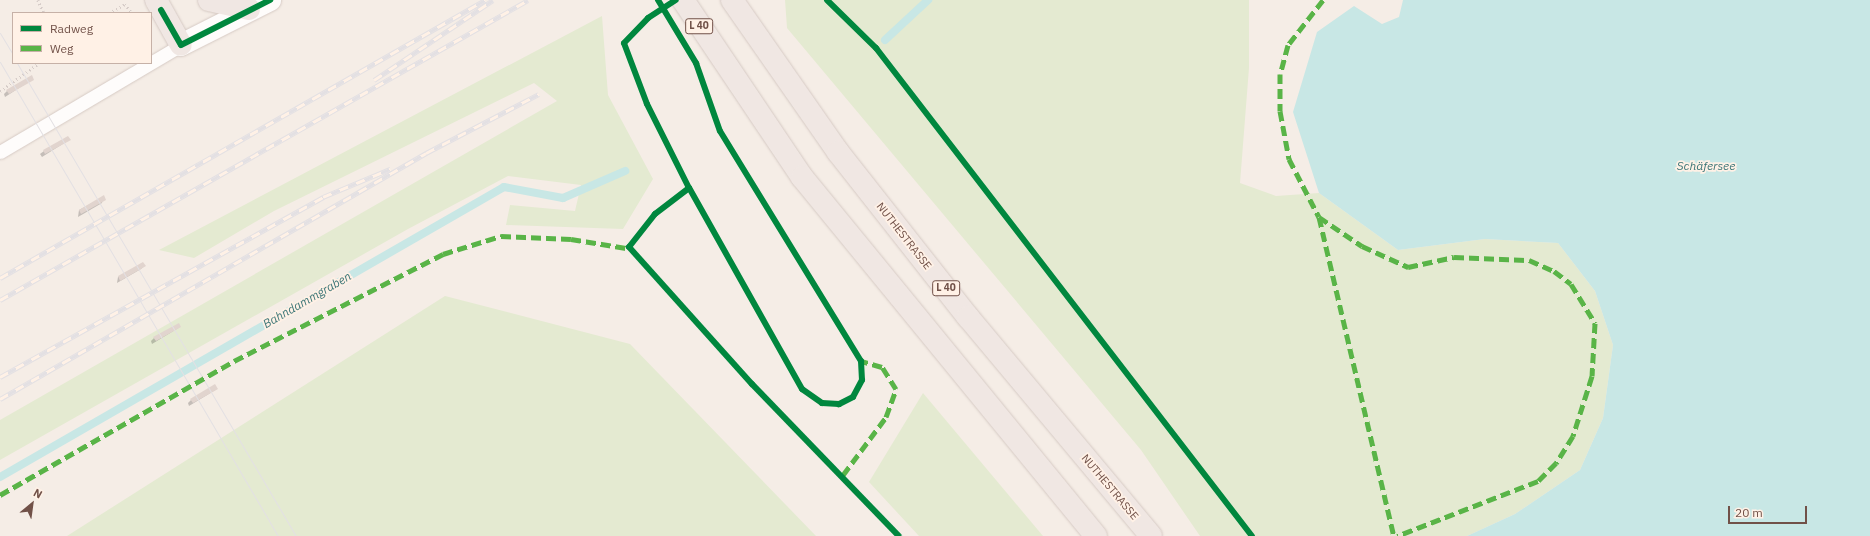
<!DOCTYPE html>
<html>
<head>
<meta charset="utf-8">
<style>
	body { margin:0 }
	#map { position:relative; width:1870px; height:536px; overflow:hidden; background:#f5ede6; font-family:"IBM Plex Sans",sans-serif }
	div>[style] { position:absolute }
	.green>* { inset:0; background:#e4ead1 }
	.water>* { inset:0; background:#c8e7e5 }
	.shadow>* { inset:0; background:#0003 }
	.stream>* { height:8px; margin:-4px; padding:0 4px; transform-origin:4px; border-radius:4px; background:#c8e7e5 }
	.building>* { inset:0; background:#e1d4ce }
	.path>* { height:2.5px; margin-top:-1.25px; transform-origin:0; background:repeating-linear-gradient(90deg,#d6ccc8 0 1px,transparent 0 4px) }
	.roads { filter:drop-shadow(0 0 1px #d6cac4) drop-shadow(0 0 1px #d6cac4) }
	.service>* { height:13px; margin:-6.5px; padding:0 6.5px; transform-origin:6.5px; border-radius:6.5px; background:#fefcfb }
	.tertiary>* { height:22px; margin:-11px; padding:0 11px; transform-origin:11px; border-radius:11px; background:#fefcfb }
	.trunk>* { height:22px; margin:-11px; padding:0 11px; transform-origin:11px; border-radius:11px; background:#f0e7e3 }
	.tram>* { height:1px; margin:-0.5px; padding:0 0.5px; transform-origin:0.5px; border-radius:0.5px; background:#e3e0e3 }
	.rail>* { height:4.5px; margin-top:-2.25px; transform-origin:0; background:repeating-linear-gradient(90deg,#fff1e6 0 9px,#e3e0e3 0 18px); box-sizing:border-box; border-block:1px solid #e3e0e3 }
	.quiet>* { height:5px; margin-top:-2.5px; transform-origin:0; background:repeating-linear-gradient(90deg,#59b447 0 10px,transparent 0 15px) }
	.cycleway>* { height:6px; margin:-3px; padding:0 3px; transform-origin:3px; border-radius:3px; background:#00873e }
	span { translate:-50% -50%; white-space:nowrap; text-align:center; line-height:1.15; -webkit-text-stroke:3.5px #fff1e6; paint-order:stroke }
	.shield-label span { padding:1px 3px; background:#fff1e6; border:1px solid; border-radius:3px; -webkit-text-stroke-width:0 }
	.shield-label { font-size:10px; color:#715148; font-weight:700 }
	.street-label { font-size:11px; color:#715148 }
	.water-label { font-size:12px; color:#3c7677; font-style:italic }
	.legend { position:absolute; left:12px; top:12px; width:140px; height:52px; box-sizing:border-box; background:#fff1e6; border:1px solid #c6b1a7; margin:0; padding:5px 7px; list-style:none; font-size:12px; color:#715148 }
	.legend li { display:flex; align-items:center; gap:8px; height:20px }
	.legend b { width:20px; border:1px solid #c6b1a7 }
	.north { position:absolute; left:12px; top:484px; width:40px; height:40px; -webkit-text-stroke:3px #fff1e6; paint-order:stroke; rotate:29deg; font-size:11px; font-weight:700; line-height:16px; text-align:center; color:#715148 }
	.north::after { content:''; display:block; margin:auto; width:14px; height:18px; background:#715148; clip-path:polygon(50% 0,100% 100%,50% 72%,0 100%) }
	.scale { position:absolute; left:1728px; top:506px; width:79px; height:18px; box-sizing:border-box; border:2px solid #715148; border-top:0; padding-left:5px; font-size:12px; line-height:14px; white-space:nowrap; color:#715148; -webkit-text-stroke:3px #fff1e6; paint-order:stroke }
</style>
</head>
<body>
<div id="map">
	<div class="green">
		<div style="clip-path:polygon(785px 0,1249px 0,1249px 68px,1240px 183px,1276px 196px,1319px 193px,1398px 250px,1485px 239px,1558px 243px,1595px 291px,1613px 345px,1603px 418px,1580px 470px,1515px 514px,1467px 536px,1200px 536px,1141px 450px,787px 28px)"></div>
		<div style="clip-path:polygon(602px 16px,608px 95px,653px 179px,623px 229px,506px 225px,510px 205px,575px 211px,581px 185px,508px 176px,408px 229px,0 460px,0 420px,557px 101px,534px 83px,274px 211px,194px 258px,159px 250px)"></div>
		<div style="clip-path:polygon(445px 296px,630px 344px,816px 536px,67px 536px)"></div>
		<div style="clip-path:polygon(923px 393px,1043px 536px,919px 536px,869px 482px)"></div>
	</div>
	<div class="water">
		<div style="clip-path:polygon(1403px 0,1870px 0,1870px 536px,1467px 536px,1515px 514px,1580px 470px,1603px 418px,1613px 345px,1595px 291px,1558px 243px,1485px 239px,1398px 250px,1319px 193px,1293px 112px,1317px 32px,1354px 6px,1382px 24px,1399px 17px)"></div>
	</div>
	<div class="shadow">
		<div style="clip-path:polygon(33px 79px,5px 97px,4px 94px,7px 91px)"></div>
		<div style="clip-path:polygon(69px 140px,42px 157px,40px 154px,44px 151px)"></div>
		<div style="clip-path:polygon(103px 197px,102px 203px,78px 217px,79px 210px)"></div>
		<div style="clip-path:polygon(144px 266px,141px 269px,117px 283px,118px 277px)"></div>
		<div style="clip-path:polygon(180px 327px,152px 344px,151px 341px,154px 338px)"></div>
		<div style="clip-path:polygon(217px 389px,189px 406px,188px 403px,191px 400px)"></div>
	</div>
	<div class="stream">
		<div style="left:885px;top:40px;width:59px;rotate:-42.9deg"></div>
		<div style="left:0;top:477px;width:581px;rotate:-29.92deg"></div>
		<div style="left:504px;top:187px;width:60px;rotate:10.6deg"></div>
		<div style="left:563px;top:198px;width:68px;rotate:-23.5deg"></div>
	</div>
	<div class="building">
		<div style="clip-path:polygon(32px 75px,34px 80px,9px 94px,6px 90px)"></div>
		<div style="clip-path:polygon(68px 136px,71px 140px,45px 154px,43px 150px)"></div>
		<div style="clip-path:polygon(104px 195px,106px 200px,81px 214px,79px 210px)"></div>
		<div style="clip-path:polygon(143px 262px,146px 266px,120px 281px,118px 276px)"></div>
		<div style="clip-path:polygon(179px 323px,181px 327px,156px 341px,153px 337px)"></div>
		<div style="clip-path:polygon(215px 384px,218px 389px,193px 403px,190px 399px)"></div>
	</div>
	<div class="path">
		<div style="left:38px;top:0;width:14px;rotate:65deg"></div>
		<div style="left:109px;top:13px;width:18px;rotate:-29deg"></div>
		<div style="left:125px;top:4px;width:11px;rotate:52deg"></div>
		<div style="left:0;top:91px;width:48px;rotate:-35.7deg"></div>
	</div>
	<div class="roads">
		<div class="service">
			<div style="left:0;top:152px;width:210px;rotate:-30.6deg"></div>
		</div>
		<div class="tertiary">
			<div style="left:181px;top:45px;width:100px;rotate:-26.8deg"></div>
		</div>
		<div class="trunk">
			<div style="left:156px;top:0;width:51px;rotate:60.9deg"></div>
			<div style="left:209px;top:0;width:41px;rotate:12.7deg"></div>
			<div style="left:683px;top:0;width:213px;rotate:56.1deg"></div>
			<div style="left:802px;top:177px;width:464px;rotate:50.7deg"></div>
			<div style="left:732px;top:0;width:185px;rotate:55.1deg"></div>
			<div style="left:838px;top:152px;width:210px;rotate:51.8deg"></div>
			<div style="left:968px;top:317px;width:285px;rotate:50.1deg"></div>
		</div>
	</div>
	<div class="tram">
		<div style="left:0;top:33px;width:26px;rotate:59deg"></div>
		<div style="left:0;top:62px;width:550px;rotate:59.61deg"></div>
		<div style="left:17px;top:63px;width:549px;rotate:59.47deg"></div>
	</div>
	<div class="rail">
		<div style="left:374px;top:80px;width:143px;rotate:-33.9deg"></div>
		<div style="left:0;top:278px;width:559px;rotate:-29.82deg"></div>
		<div style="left:0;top:300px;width:607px;rotate:-29.6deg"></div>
		<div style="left:0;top:377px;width:370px;rotate:-29.1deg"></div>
		<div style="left:323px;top:197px;width:73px;rotate:-22.7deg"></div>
		<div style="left:0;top:399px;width:492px;rotate:-30deg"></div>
		<div style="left:426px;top:153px;width:127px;rotate:-27.6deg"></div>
	</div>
	<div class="quiet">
		<div style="left:1323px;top:0;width:57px;rotate:127.9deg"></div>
		<div style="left:1288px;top:45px;width:30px;rotate:105deg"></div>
		<div style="left:1280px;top:74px;width:37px;rotate:90deg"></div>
		<div style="left:1280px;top:111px;width:49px;rotate:79.4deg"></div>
		<div style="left:1289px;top:159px;width:65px;rotate:62.7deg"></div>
		<div style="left:1319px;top:217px;width:328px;rotate:76.8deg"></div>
		<div style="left:1319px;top:217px;width:52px;rotate:34deg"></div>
		<div style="left:1362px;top:246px;width:51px;rotate:24.5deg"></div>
		<div style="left:1408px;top:267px;width:47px;rotate:-12.3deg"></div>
		<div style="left:1454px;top:257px;width:75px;rotate:2.3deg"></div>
		<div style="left:1529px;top:260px;width:27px;rotate:24deg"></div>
		<div style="left:1554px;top:271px;width:21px;rotate:37deg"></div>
		<div style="left:1571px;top:284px;width:46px;rotate:58.4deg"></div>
		<div style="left:1595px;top:323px;width:53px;rotate:93.2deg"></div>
		<div style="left:1592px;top:376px;width:63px;rotate:107.6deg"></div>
		<div style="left:1573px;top:436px;width:32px;rotate:122deg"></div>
		<div style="left:1556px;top:463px;width:25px;rotate:135deg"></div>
		<div style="left:1538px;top:481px;width:151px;rotate:158.7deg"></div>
		<div style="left:843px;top:475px;width:72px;rotate:-53.4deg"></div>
		<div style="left:886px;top:417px;width:30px;rotate:-70deg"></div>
		<div style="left:896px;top:389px;width:26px;rotate:-122deg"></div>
		<div style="left:882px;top:367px;width:22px;rotate:-164deg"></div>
		<div style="left:0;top:495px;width:270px;rotate:-29.8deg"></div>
		<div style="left:234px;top:361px;width:235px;rotate:-27.1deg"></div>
		<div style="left:443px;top:254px;width:61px;rotate:-17.2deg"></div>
		<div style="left:501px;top:236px;width:70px;rotate:2.5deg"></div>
		<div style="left:571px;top:239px;width:62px;rotate:9.3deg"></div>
	</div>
	<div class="cycleway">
		<div style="left:658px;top:0;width:74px;rotate:58.9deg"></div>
		<div style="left:696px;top:63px;width:72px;rotate:70.6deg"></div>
		<div style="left:720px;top:131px;width:270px;rotate:58.5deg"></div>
		<div style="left:861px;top:361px;width:19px;rotate:87deg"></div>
		<div style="left:862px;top:380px;width:19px;rotate:118deg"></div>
		<div style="left:853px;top:397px;width:16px;rotate:153deg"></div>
		<div style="left:839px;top:404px;width:17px;rotate:-177deg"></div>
		<div style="left:822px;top:403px;width:24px;rotate:-145deg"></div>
		<div style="left:802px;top:389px;width:231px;rotate:-119.3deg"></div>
		<div style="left:689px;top:188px;width:94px;rotate:-116.6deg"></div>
		<div style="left:647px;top:104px;width:65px;rotate:-110.7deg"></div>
		<div style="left:624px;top:43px;width:35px;rotate:-46deg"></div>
		<div style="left:648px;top:18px;width:33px;rotate:-33deg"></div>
		<div style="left:827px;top:0;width:69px;rotate:44.4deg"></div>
		<div style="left:876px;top:48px;width:616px;rotate:52.39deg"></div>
		<div style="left:161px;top:10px;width:40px;rotate:60.3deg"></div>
		<div style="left:181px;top:45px;width:100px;rotate:-26.8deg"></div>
		<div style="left:689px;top:188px;width:43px;rotate:142.6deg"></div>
		<div style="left:655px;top:214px;width:42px;rotate:128.2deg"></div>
		<div style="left:629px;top:247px;width:184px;rotate:48.1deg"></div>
		<div style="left:752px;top:384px;width:211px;rotate:46deg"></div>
	</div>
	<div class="shield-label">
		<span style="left:699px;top:26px">L 40</span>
		<span style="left:946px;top:288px">L 40</span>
	</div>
	<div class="street-label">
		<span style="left:904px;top:236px;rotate:52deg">NUTHESTRASSE</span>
		<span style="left:1110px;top:487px;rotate:50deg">NUTHESTRASSE</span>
	</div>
	<div class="water-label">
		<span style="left:1706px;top:166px">Schäfersee</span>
		<span style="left:307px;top:300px;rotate:-30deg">Bahndammgraben</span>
	</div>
	<ul class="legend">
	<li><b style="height:5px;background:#00873e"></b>Radweg</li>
	<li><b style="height:5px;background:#59b447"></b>Weg</li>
	</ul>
	<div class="north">N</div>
	<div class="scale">20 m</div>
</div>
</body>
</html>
